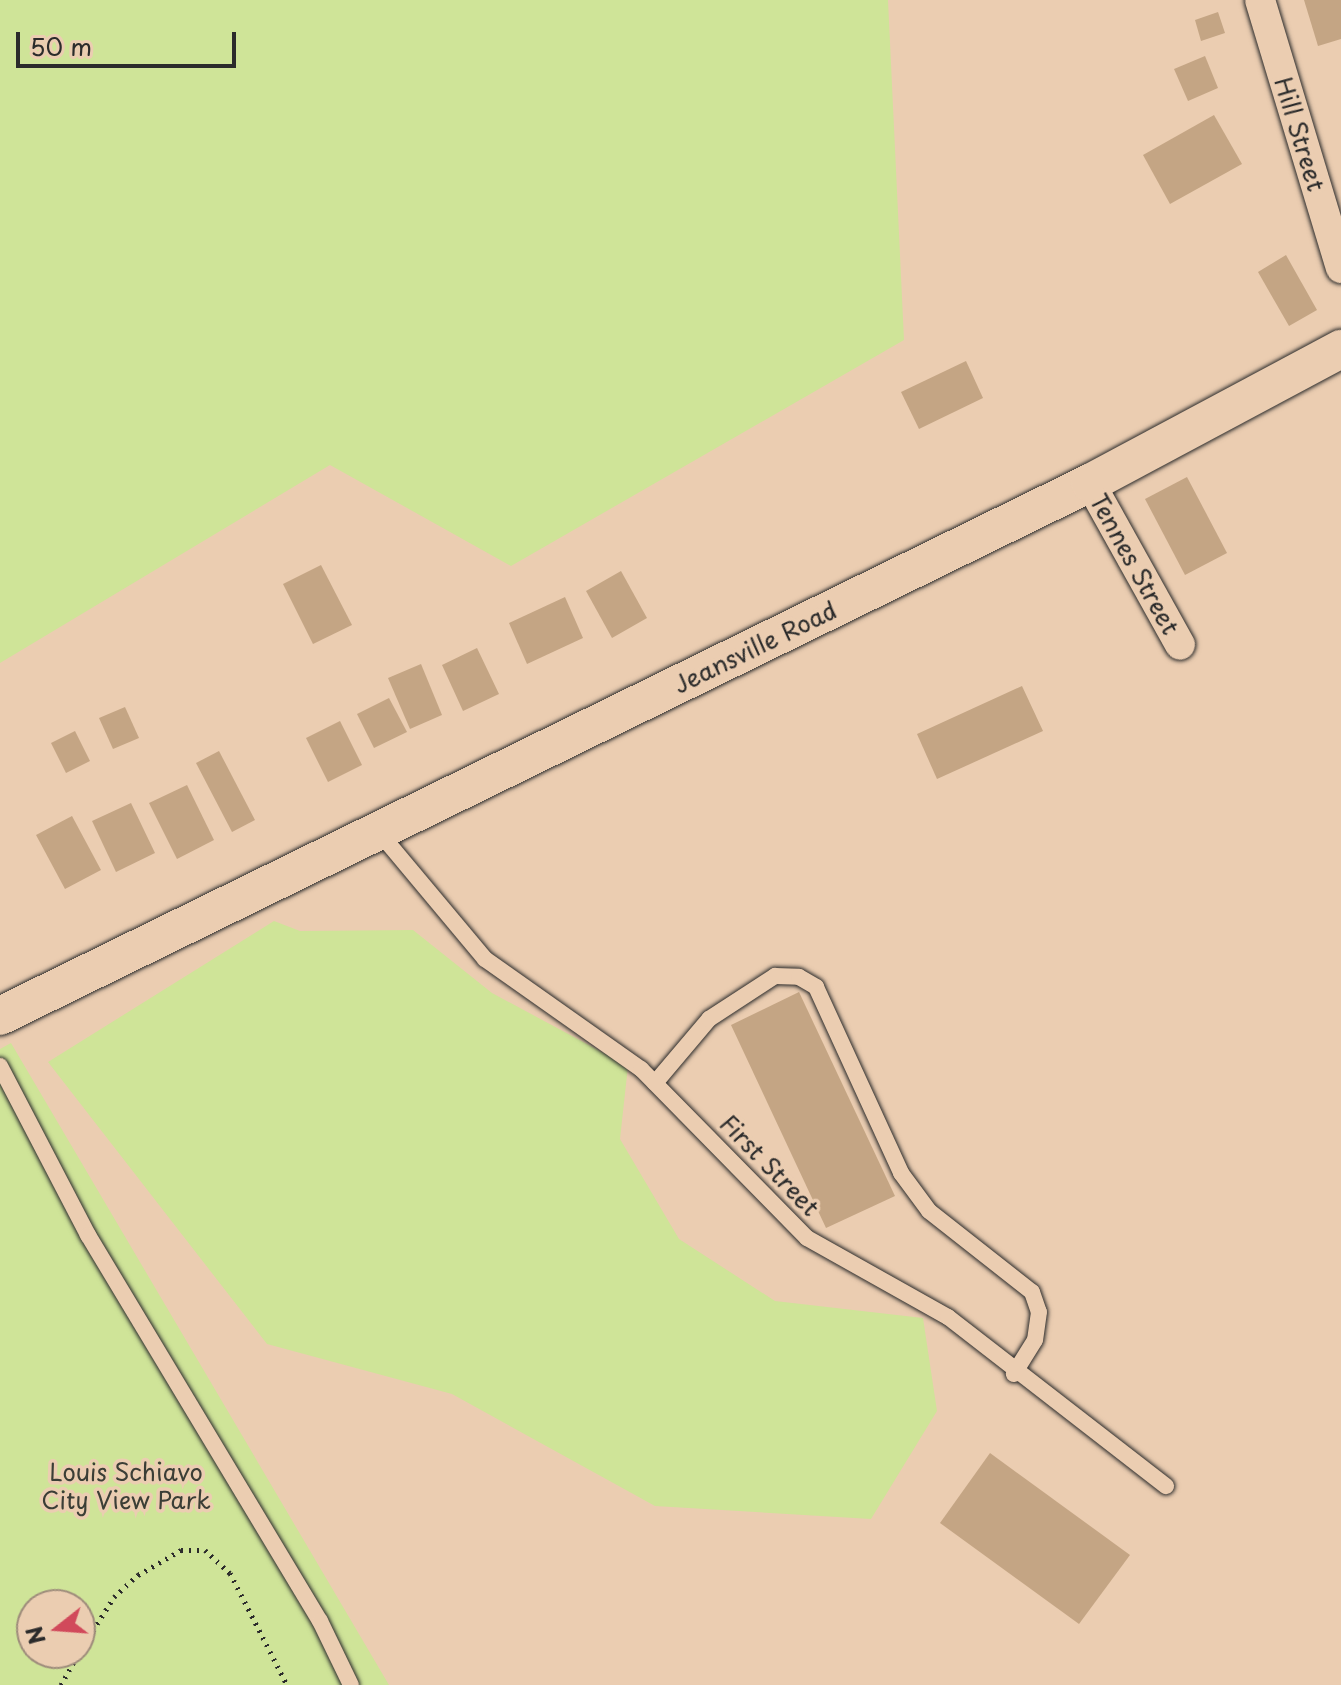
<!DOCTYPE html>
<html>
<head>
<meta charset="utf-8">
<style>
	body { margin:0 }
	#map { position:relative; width:1341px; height:1685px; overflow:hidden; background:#ebcdb1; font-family:"Playpen Sans",sans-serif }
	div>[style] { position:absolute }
	.green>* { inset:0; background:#cfe498 }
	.building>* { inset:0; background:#c4a584 }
	.path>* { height:5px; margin-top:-2.5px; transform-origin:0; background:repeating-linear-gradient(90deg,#2b2b2b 0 2px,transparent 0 8px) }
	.roads { filter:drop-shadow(0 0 2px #2b2b2b) drop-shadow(0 0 2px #2b2b2b) }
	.service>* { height:16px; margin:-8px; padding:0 8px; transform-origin:8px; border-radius:8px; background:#ebcdb1 }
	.minor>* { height:30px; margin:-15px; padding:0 15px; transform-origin:15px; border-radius:15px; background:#ebcdb1 }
	.tertiary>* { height:38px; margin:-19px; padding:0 19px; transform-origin:19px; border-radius:19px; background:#ebcdb1 }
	span { translate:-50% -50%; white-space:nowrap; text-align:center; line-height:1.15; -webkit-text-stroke:7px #ebcdb1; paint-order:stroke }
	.street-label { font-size:24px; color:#2b2b2b }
	.park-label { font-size:24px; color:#3b3e36 }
	.north { position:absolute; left:16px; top:1589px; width:80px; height:80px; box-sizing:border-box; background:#ebcdb1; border:2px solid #9e8c7b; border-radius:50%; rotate:253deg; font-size:22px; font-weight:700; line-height:32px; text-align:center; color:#2b2b2b }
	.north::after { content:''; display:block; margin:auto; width:28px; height:36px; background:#d1495b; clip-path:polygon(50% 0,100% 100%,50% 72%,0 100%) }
	.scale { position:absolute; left:16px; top:32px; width:220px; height:36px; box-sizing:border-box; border:4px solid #2b2b2b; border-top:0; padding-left:10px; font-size:24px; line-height:28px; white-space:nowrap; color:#2b2b2b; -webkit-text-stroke:6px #ebcdb1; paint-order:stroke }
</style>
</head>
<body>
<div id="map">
	<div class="green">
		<div style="clip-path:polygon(0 0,888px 0,904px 340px,511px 566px,330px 465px,0 663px)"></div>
		<div style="clip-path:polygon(274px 921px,300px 931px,413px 930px,492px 993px,628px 1066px,620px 1139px,679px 1239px,775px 1301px,923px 1318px,937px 1411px,871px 1519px,655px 1506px,452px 1394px,267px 1344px,48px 1062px)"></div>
		<div style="clip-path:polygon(evenodd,11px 1043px,389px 1685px,0 1685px,0 1049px,11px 1043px,32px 1605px,80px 1605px,80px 1653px,32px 1653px,32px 1605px)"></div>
	</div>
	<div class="building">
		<div style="clip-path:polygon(1304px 0,1341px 0,1341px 39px,1318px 46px)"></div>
		<div style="clip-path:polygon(1218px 12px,1225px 33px,1201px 41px,1195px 20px)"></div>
		<div style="clip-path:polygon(1205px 56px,1218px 88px,1188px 101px,1174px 69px)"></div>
		<div style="clip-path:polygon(1214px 115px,1242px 164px,1170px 204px,1143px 155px)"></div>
		<div style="clip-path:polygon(1286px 255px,1317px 310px,1289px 326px,1258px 272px)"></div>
		<div style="clip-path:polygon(966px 361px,983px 398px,919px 429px,901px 392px)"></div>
		<div style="clip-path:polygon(1187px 477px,1227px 553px,1185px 575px,1145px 499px)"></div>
		<div style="clip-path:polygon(321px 565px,352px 625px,313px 644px,283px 584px)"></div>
		<div style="clip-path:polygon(621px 571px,647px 618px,612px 638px,586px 591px)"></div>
		<div style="clip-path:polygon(565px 597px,583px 638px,527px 664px,509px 623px)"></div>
		<div style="clip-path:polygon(477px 648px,499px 694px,463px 711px,442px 665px)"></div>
		<div style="clip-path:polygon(421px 664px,442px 715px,410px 729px,388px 678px)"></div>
		<div style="clip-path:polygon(1022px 686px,1043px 731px,937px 779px,917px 734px)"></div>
		<div style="clip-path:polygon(389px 698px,407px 732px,374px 748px,357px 714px)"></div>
		<div style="clip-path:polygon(125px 707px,139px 738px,113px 749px,99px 718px)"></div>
		<div style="clip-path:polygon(340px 721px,362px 765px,328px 782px,306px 738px)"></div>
		<div style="clip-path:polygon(75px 731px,90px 761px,66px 773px,51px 743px)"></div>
		<div style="clip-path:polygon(219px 751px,255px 820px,232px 832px,196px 763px)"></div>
		<div style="clip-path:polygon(187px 785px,214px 840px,177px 859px,149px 803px)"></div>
		<div style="clip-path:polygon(131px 803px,155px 853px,116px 872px,92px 821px)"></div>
		<div style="clip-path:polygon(72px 816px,101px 870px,65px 889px,36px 835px)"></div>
		<div style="clip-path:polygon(799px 992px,895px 1196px,826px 1228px,731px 1025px)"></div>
		<div style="clip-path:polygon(990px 1453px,1130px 1555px,1079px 1624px,940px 1523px)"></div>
	</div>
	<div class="path">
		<div style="left:80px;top:1651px;width:64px;rotate:-57.8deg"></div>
		<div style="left:114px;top:1597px;width:33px;rotate:-43deg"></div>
		<div style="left:138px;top:1575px;width:50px;rotate:-30.2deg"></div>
		<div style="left:181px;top:1550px;width:24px"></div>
		<div style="left:205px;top:1550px;width:34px;rotate:43deg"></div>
		<div style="left:230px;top:1573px;width:126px;rotate:63deg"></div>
		<div style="left:61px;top:1685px;width:37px;rotate:-61deg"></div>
	</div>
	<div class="roads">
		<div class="service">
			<div style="left:378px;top:831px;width:167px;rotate:50.1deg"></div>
			<div style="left:485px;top:959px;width:191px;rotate:35.2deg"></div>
			<div style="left:641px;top:1069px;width:237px;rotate:45.5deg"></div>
			<div style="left:807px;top:1238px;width:162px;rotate:29.3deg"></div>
			<div style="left:948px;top:1317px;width:276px;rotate:37.8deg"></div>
			<div style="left:0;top:1066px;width:191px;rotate:62.5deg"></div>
			<div style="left:88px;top:1235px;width:450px;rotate:59deg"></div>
			<div style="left:320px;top:1621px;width:71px;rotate:64.2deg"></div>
			<div style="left:655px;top:1083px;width:84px;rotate:-49.8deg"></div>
			<div style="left:709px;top:1019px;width:79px;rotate:-33.1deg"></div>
			<div style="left:775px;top:976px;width:24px;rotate:2deg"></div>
			<div style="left:799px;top:977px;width:20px;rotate:30deg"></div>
			<div style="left:816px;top:987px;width:205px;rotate:65.4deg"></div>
			<div style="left:901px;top:1173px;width:47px;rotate:53.6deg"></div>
			<div style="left:929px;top:1211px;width:131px;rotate:38.2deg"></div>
			<div style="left:1032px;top:1292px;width:21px;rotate:71deg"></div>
			<div style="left:1039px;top:1312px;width:28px;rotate:98deg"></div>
			<div style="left:1035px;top:1340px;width:40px;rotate:122deg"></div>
		</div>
		<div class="minor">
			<div style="left:1260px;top:0;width:280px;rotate:73.2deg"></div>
			<div style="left:1090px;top:483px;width:185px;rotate:60.9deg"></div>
		</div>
		<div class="tertiary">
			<div style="left:0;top:1016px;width:1213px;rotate:-26.06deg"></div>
			<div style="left:1090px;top:483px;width:285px;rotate:-28.1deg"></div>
		</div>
	</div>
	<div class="street-label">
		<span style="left:1300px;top:134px;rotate:73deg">Hill Street</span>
		<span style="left:1135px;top:564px;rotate:61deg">Tennes Street</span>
		<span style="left:755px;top:647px;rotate:-26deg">Jeansville Road</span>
		<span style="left:770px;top:1165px;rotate:46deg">First Street</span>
	</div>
	<div class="park-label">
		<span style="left:126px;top:1486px">Louis Schiavo<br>City View Park</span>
	</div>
	<div class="north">N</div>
	<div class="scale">50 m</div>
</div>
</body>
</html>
